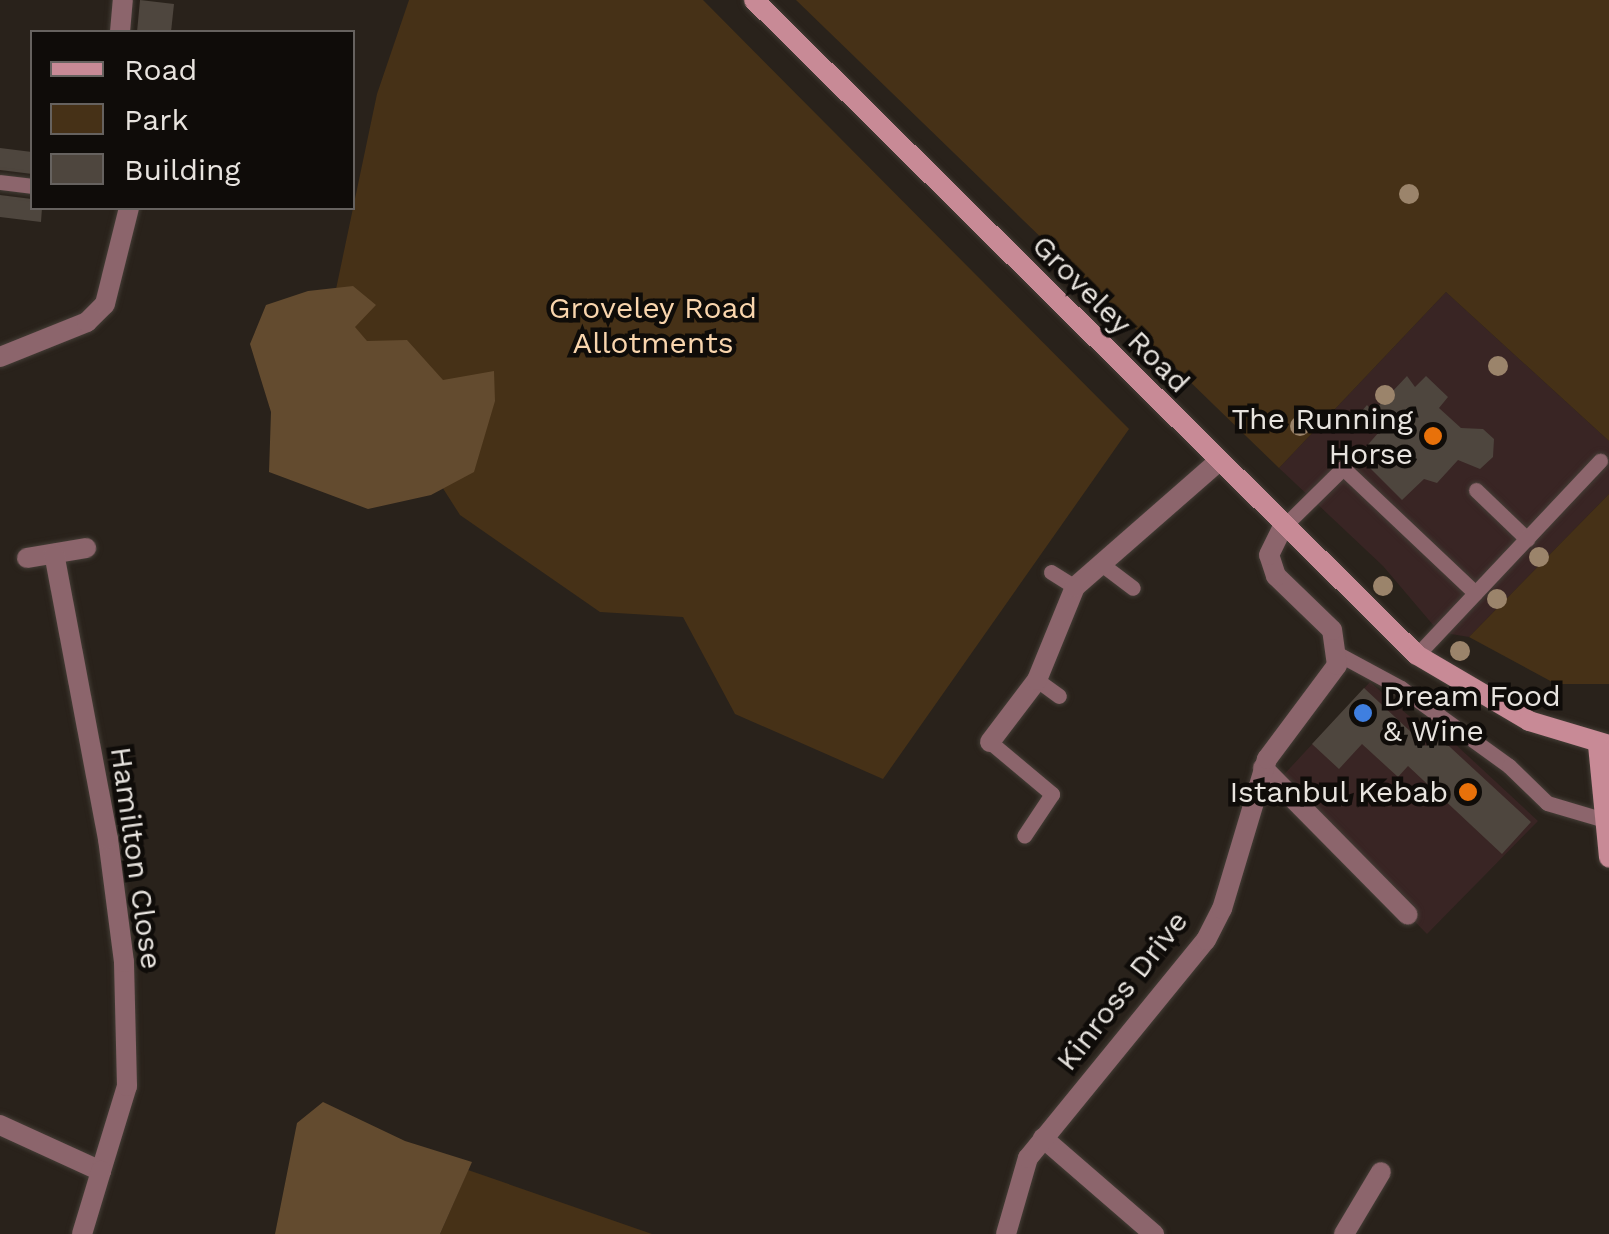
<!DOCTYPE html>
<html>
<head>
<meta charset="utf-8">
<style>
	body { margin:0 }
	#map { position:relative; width:1609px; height:1234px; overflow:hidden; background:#29221b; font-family:"Work Sans",sans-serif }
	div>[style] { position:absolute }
	.commercial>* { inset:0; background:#392524 }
	.green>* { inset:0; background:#463117 }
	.forest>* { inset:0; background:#634b2f }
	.building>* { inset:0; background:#4e463e }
	.roads { filter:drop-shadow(0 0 2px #443d36) drop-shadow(0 0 2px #443d36) }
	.lane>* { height:15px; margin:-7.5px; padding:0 7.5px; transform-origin:7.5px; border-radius:7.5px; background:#8c656c }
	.street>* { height:20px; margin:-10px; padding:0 10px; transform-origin:10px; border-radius:10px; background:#8c656c }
	.secondary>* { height:20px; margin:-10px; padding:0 10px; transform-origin:10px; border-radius:10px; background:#c88a96 }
	.trees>* { width:20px; height:20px; margin:-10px; border-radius:50%; background:#9b846b }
	.dots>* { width:28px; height:28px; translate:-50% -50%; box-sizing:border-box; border:5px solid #0f0c09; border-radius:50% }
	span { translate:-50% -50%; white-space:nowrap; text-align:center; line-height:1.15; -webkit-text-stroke:9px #0f0c09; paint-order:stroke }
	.park-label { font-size:30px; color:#f9d5ad }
	.street-label { font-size:30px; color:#e8e4df }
	.poi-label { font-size:30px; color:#e8e4df }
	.right { translate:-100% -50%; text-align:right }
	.left { translate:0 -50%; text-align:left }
	.legend { position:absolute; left:30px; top:30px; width:325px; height:180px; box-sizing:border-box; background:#0f0c09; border:2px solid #66625f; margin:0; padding:12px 18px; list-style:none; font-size:30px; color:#e8e4df }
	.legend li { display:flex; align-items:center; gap:20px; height:50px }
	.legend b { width:50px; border:2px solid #66625f }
</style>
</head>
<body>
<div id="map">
	<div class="commercial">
		<div style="clip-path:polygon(1446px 292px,1609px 441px,1609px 494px,1469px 637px,1439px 632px,1383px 566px,1279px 468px)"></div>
		<div style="clip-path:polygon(1370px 682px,1423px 728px,1439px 729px,1538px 821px,1427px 934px,1277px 782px)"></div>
	</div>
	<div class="green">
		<div style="clip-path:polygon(409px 0,703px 0,1129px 429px,883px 779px,735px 714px,683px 617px,600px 612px,460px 515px,331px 313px,377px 94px)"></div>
		<div style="clip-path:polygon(796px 0,1609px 0,1609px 441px,1446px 292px,1279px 468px)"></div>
		<div style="clip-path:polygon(1609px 494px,1609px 684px,1556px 684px,1469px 637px)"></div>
		<div style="clip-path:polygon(468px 1170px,652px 1234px,440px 1234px)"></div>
	</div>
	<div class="forest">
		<div style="clip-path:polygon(353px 286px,376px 305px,355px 327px,367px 341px,407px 340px,443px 380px,494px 371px,495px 401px,474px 472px,431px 495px,368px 509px,269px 472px,271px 412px,250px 344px,266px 305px,308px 291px)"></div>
		<div style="clip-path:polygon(323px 1102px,405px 1141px,472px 1162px,440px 1234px,275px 1234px,297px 1123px)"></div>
	</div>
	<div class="building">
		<div style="clip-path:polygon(140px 0,174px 4px,171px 32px,137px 32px)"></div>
		<div style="clip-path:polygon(0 148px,32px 152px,32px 174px,0 170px)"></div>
		<div style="clip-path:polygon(0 195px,32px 199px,32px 208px,42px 208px,41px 222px,0 217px)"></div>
		<div style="clip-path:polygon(1407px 376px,1415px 387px,1426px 376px,1448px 397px,1439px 408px,1461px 428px,1483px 429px,1494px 439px,1493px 457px,1480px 469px,1458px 460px,1437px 483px,1424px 479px,1402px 500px,1358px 456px,1379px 432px,1361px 412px,1367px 405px,1373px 412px)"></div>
		<div style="clip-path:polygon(1364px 688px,1426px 746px,1437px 735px,1531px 822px,1502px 854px,1408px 766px,1398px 777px,1362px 744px,1339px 769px,1312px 744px)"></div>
	</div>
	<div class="roads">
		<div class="lane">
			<div style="left:0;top:182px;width:32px;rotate:7deg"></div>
			<div style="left:1476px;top:490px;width:71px;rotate:43.9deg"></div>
			<div style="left:1282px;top:528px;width:86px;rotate:-44.5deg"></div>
			<div style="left:1343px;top:468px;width:182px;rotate:43.4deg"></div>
			<div style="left:1100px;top:563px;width:41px;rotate:37.1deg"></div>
			<div style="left:1051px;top:572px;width:28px;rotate:32deg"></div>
			<div style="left:1340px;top:655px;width:69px;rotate:28.4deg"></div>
			<div style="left:1401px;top:688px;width:133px;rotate:35.8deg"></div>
			<div style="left:1509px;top:766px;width:53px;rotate:44.2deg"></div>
			<div style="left:1547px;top:803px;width:56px;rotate:16.5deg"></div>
			<div style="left:1417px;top:655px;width:267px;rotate:-46.7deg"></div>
			<div style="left:1037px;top:680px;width:27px;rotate:36deg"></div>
			<div style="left:990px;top:742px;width:81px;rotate:40deg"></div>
			<div style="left:1052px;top:794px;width:50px;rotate:123.7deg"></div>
		</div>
		<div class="street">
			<div style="left:120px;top:32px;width:32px;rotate:-85deg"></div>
			<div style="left:0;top:357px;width:94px;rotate:-21.9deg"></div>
			<div style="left:87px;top:322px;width:25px;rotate:-45deg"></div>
			<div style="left:105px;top:304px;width:99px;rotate:-76deg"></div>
			<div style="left:27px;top:558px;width:60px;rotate:-9.6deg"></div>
			<div style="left:990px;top:742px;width:78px;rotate:-52.8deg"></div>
			<div style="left:1037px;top:680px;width:100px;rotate:-67.8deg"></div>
			<div style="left:1075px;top:587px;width:191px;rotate:-41.2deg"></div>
			<div style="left:1263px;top:768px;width:206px;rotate:45.4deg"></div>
			<div style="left:0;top:1125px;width:111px;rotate:24.5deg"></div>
			<div style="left:101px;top:1171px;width:89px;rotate:-73deg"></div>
			<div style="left:127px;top:1086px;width:124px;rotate:-91.4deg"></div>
			<div style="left:124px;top:962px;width:124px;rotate:-97.4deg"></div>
			<div style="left:108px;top:839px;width:290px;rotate:-100.7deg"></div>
			<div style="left:1043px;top:1138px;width:147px;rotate:40.9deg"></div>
			<div style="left:82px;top:1234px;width:66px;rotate:-73.2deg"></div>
			<div style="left:1006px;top:1234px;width:79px;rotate:-73.9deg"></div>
			<div style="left:1028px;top:1158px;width:281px;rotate:-50.8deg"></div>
			<div style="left:1206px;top:940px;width:35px;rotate:-63deg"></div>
			<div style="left:1222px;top:909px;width:157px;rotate:-73.3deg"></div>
			<div style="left:1267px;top:759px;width:117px;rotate:-53.3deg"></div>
			<div style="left:1337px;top:665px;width:35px;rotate:-98deg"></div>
			<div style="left:1332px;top:630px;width:78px;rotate:-136deg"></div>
			<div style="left:1276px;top:576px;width:22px;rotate:-108deg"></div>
			<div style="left:1269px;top:555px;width:30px;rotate:-64deg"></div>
			<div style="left:1344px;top:1234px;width:72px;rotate:-59.2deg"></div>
		</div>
		<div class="secondary">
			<div style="left:754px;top:0;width:932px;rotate:44.65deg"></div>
			<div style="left:1417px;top:655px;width:130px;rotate:30.5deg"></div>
			<div style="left:1529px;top:721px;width:84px;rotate:16.7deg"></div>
			<div style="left:1598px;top:745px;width:113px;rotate:84.4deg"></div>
		</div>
	</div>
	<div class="trees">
		<div style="left:1409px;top:194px"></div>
		<div style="left:1498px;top:366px"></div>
		<div style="left:1385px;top:395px"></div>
		<div style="left:1300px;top:426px"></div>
		<div style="left:1539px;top:557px"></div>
		<div style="left:1383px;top:586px"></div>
		<div style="left:1497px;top:599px"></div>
		<div style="left:1460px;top:651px"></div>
	</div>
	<div class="dots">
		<div style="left:1433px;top:436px;background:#e8710a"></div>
		<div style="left:1363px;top:713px;background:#3f7fe0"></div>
		<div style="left:1468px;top:792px;background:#e8710a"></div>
	</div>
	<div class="park-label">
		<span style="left:653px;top:325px">Groveley Road<br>Allotments</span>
	</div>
	<div class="street-label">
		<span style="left:1111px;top:314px;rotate:45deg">Groveley Road</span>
		<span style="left:136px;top:858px;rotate:82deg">Hamilton Close</span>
		<span style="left:1122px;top:991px;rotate:-52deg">Kinross Drive</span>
	</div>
	<div class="poi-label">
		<span class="right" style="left:1413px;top:436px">The Running<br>Horse</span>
		<span class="left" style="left:1383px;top:713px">Dream Food<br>&amp; Wine</span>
		<span class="right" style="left:1448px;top:792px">Istanbul Kebab</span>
	</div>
	<ul class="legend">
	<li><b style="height:12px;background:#c88a96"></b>Road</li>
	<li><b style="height:28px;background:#463117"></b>Park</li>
	<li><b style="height:28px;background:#4e463e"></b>Building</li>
	</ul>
</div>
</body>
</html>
